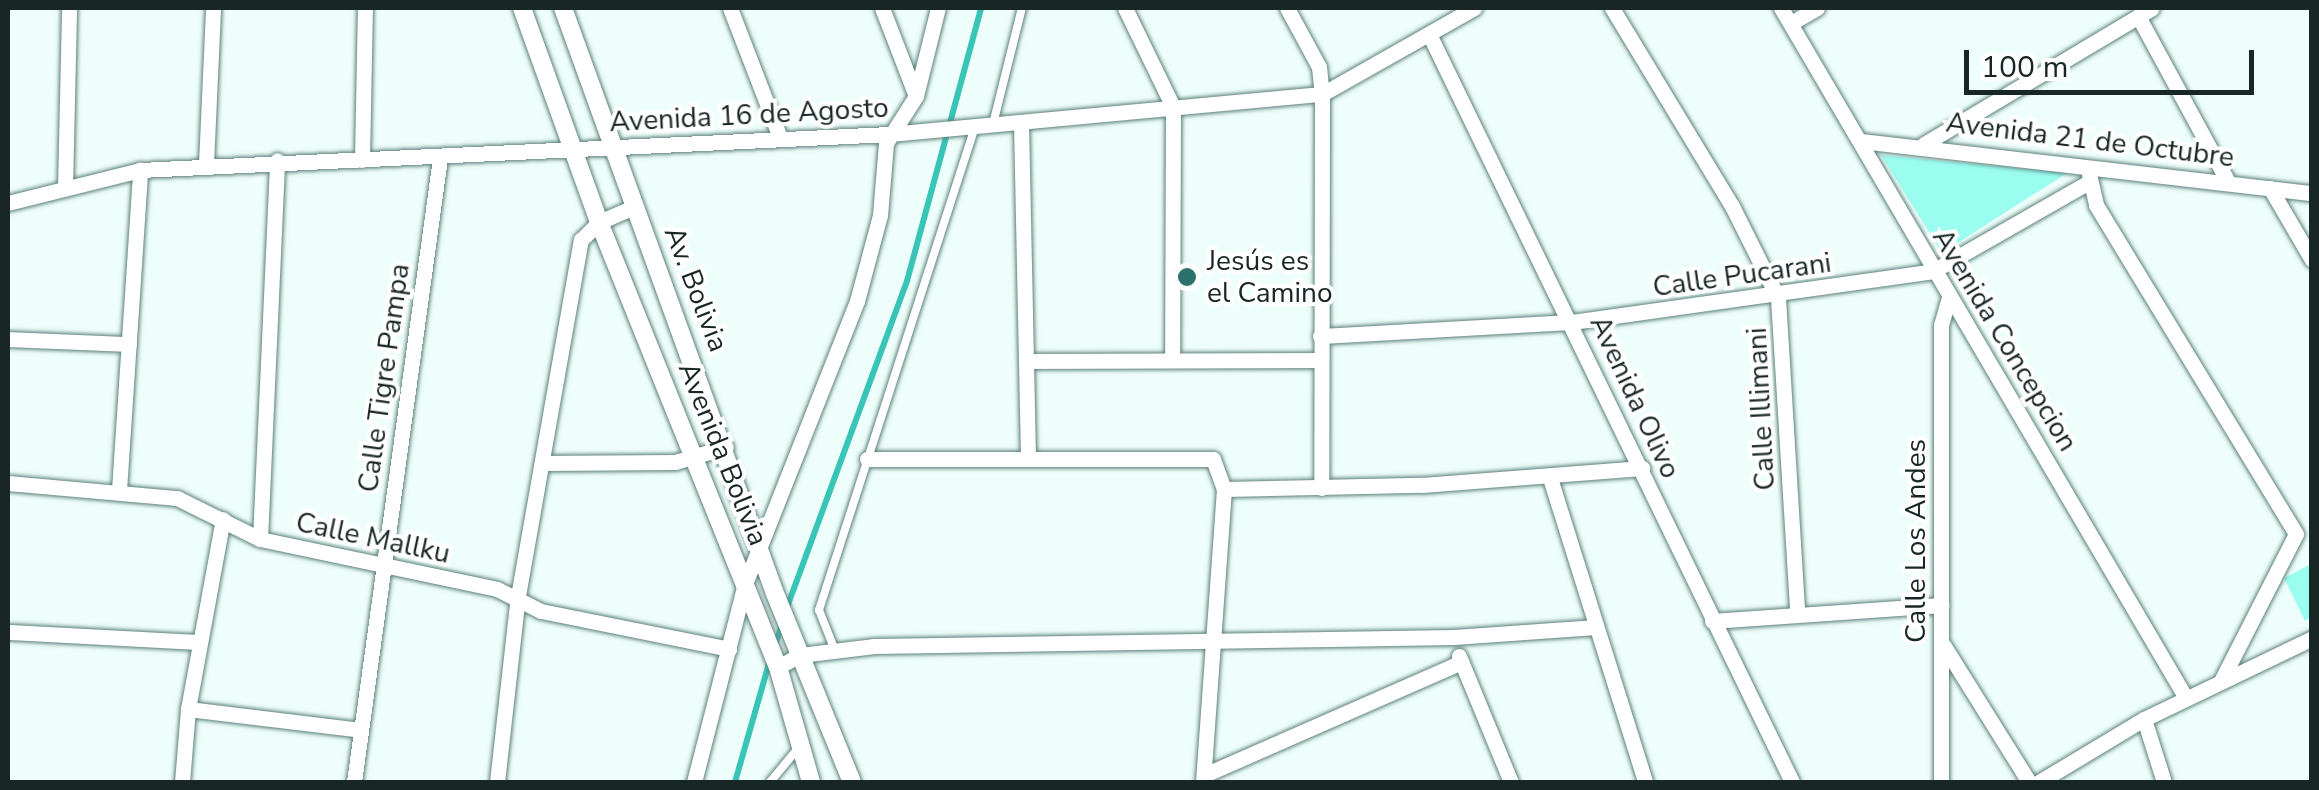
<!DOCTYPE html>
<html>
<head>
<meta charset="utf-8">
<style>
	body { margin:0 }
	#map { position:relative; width:2319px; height:790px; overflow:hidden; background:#eefefb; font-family:"Nunito Sans",sans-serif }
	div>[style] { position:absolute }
	.green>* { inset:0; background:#9bfcf0 }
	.stream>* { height:6px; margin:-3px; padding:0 3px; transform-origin:3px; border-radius:3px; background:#38c4b7 }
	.roads { filter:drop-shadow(0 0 2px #5c807b) drop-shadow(0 0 2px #5c807b) }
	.service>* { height:8px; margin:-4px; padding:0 4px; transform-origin:4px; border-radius:4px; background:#fff }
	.minor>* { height:15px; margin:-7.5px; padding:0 7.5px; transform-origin:7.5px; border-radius:7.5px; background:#fff }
	.tertiary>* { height:18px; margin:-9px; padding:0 9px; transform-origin:9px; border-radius:9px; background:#fff }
	.dots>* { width:28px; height:28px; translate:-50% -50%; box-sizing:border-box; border:5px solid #fff; border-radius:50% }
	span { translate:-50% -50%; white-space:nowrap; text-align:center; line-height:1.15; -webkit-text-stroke:8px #fff; paint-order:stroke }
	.street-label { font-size:28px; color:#182725 }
	.poi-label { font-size:28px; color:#182725 }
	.left { translate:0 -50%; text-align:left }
	.frame { position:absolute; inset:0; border:10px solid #182725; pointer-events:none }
	.scale { position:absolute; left:1964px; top:50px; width:290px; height:45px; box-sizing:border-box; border:5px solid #182725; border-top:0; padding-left:12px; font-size:30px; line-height:35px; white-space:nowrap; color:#182725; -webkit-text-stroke:8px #fff; paint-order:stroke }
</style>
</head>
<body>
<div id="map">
	<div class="green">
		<div style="clip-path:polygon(1881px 155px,2067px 173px,1942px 253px)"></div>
		<div style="clip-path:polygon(2311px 564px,2311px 617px,2305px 621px,2284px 578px)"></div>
	</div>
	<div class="stream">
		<div style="left:786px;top:610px;width:351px;rotate:-69.8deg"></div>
		<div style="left:907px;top:281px;width:283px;rotate:-74.8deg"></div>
		<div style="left:774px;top:648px;width:28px;rotate:-71deg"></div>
		<div style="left:735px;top:782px;width:127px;rotate:-74deg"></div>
	</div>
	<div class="roads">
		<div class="service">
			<div style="left:993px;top:124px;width:120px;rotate:-76deg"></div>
			<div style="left:834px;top:648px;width:41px;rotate:-111.5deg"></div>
			<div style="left:819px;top:610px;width:508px;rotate:-72.1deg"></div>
			<div style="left:770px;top:782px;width:47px;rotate:-50.2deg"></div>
		</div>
		<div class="minor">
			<div style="left:730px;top:8px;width:136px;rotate:68.9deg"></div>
			<div style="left:882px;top:8px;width:94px;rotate:68.9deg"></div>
			<div style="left:1125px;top:8px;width:110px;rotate:64.1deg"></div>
			<div style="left:1173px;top:107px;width:252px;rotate:90.2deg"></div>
			<div style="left:1287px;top:8px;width:67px;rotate:61.5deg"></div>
			<div style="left:1319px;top:67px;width:27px;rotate:84deg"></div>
			<div style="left:1322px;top:94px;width:394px;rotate:90.1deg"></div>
			<div style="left:1612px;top:8px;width:232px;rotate:58.8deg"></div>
			<div style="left:1732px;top:206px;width:103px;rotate:63.4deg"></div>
			<div style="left:1778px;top:298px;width:315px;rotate:86.5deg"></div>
			<div style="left:1781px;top:8px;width:800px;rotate:59.59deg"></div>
			<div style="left:2138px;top:16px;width:189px;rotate:61.5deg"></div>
			<div style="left:1791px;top:23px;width:30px;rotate:-30deg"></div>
			<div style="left:1429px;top:34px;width:831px;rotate:64.11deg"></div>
			<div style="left:1021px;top:123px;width:334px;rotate:88.8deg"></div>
			<div style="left:1861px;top:141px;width:454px;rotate:6.6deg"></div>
			<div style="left:1924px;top:144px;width:265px;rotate:-30.8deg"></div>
			<div style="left:362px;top:160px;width:152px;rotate:-88.9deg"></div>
			<div style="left:206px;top:164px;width:156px;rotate:-87.4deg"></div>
			<div style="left:2089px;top:174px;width:32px;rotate:77deg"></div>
			<div style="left:2096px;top:205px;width:385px;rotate:58.7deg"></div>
			<div style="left:65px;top:188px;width:180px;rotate:-88.7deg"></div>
			<div style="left:2270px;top:188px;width:83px;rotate:59.7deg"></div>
			<div style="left:8px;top:203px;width:136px;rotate:-14deg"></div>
			<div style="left:140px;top:170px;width:750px;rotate:-2.75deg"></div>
			<div style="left:889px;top:134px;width:435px;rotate:-5.3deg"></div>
			<div style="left:1322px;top:94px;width:175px;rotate:-29.5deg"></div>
			<div style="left:1320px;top:336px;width:252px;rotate:-3.2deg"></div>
			<div style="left:1572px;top:322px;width:365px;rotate:-8deg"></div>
			<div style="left:1933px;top:271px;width:177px;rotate:-29.7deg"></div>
			<div style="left:8px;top:339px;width:121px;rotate:2.4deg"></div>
			<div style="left:1026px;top:361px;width:294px;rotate:-0.2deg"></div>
			<div style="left:867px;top:459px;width:346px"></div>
			<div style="left:1213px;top:459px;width:32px;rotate:70deg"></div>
			<div style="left:1224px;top:489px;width:294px;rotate:94.1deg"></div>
			<div style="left:542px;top:463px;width:133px;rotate:-0.4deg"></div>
			<div style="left:675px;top:462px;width:53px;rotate:-16.4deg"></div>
			<div style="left:1550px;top:478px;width:318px;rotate:72.6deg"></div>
			<div style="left:8px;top:483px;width:170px;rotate:5.1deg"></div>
			<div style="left:177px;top:498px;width:93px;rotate:26.3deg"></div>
			<div style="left:260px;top:539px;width:242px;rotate:11.9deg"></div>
			<div style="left:497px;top:589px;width:49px;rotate:26.6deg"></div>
			<div style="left:541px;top:611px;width:192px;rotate:11.4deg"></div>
			<div style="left:1224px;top:489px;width:198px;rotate:-1.2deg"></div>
			<div style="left:1422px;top:485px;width:221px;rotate:-4.4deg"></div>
			<div style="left:119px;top:490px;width:321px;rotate:-86.2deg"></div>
			<div style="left:260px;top:539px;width:379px;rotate:-87.4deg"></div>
			<div style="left:1712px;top:621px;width:230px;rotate:-4deg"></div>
			<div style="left:8px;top:632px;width:192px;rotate:3deg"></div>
			<div style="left:1944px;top:646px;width:160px;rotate:58deg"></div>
			<div style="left:1459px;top:656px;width:136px;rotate:67.6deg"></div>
			<div style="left:778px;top:667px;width:25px;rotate:-29deg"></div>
			<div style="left:800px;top:655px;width:75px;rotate:-6.9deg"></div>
			<div style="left:874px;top:646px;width:580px;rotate:-0.89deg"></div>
			<div style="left:1454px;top:637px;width:142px;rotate:-4deg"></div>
			<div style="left:2221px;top:681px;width:165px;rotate:-63deg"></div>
			<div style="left:188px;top:709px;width:174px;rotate:6.9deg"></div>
			<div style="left:2144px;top:719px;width:66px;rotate:72.4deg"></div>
			<div style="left:1204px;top:775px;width:281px;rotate:-23.7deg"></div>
			<div style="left:182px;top:782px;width:73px;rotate:-85.3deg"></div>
			<div style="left:188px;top:709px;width:193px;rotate:-79.6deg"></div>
			<div style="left:354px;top:782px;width:630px;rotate:-82.15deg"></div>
			<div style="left:497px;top:782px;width:187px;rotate:-83.6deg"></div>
			<div style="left:518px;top:596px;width:362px;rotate:-80deg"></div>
			<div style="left:581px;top:240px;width:25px;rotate:-45deg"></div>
			<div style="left:599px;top:222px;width:40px;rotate:-23.4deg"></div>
			<div style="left:694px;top:782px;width:204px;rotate:-75.6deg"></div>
			<div style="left:745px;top:584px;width:304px;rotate:-68.4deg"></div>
			<div style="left:857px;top:301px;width:89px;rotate:-75deg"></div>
			<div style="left:880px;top:215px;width:72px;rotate:-85.2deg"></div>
			<div style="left:886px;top:143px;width:56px;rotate:-57.4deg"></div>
			<div style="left:916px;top:96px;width:91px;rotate:-76deg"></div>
			<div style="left:1941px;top:782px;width:457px;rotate:-90deg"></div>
			<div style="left:1941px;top:325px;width:26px;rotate:-74deg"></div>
			<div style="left:2039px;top:782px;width:122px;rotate:-31deg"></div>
			<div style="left:2144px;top:719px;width:187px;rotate:-25.7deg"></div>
		</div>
		<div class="tertiary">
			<div style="left:522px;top:8px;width:227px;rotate:70.2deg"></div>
			<div style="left:599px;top:222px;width:480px;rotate:68.1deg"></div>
			<div style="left:778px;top:667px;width:120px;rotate:74deg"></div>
			<div style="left:563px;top:8px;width:620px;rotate:70.1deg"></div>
			<div style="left:774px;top:591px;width:206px;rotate:67.8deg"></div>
		</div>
	</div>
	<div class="dots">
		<div style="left:1187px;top:277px;background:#2a726b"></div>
	</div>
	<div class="street-label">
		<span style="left:749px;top:115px;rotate:-3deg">Avenida 16 de Agosto</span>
		<span style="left:2090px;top:140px;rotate:7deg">Avenida 21 de Octubre</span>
		<span style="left:1742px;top:275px;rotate:-8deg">Calle Pucarani</span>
		<span style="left:696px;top:289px;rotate:69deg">Av. Bolivia</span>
		<span style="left:2005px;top:340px;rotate:59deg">Avenida Concepcion</span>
		<span style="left:384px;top:378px;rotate:-82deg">Calle Tigre Pampa</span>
		<span style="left:1635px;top:397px;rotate:65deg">Avenida Olivo</span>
		<span style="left:1761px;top:409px;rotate:-93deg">Calle Illimani</span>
		<span style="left:723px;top:454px;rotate:68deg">Avenida Bolivia</span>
		<span style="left:373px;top:538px;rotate:12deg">Calle Mallku</span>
		<span style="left:1916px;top:541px;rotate:-90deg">Calle Los Andes</span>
	</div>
	<div class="poi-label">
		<span class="left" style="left:1207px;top:277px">Jesús es<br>el Camino</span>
	</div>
	<div class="frame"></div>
	<div class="scale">100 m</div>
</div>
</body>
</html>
